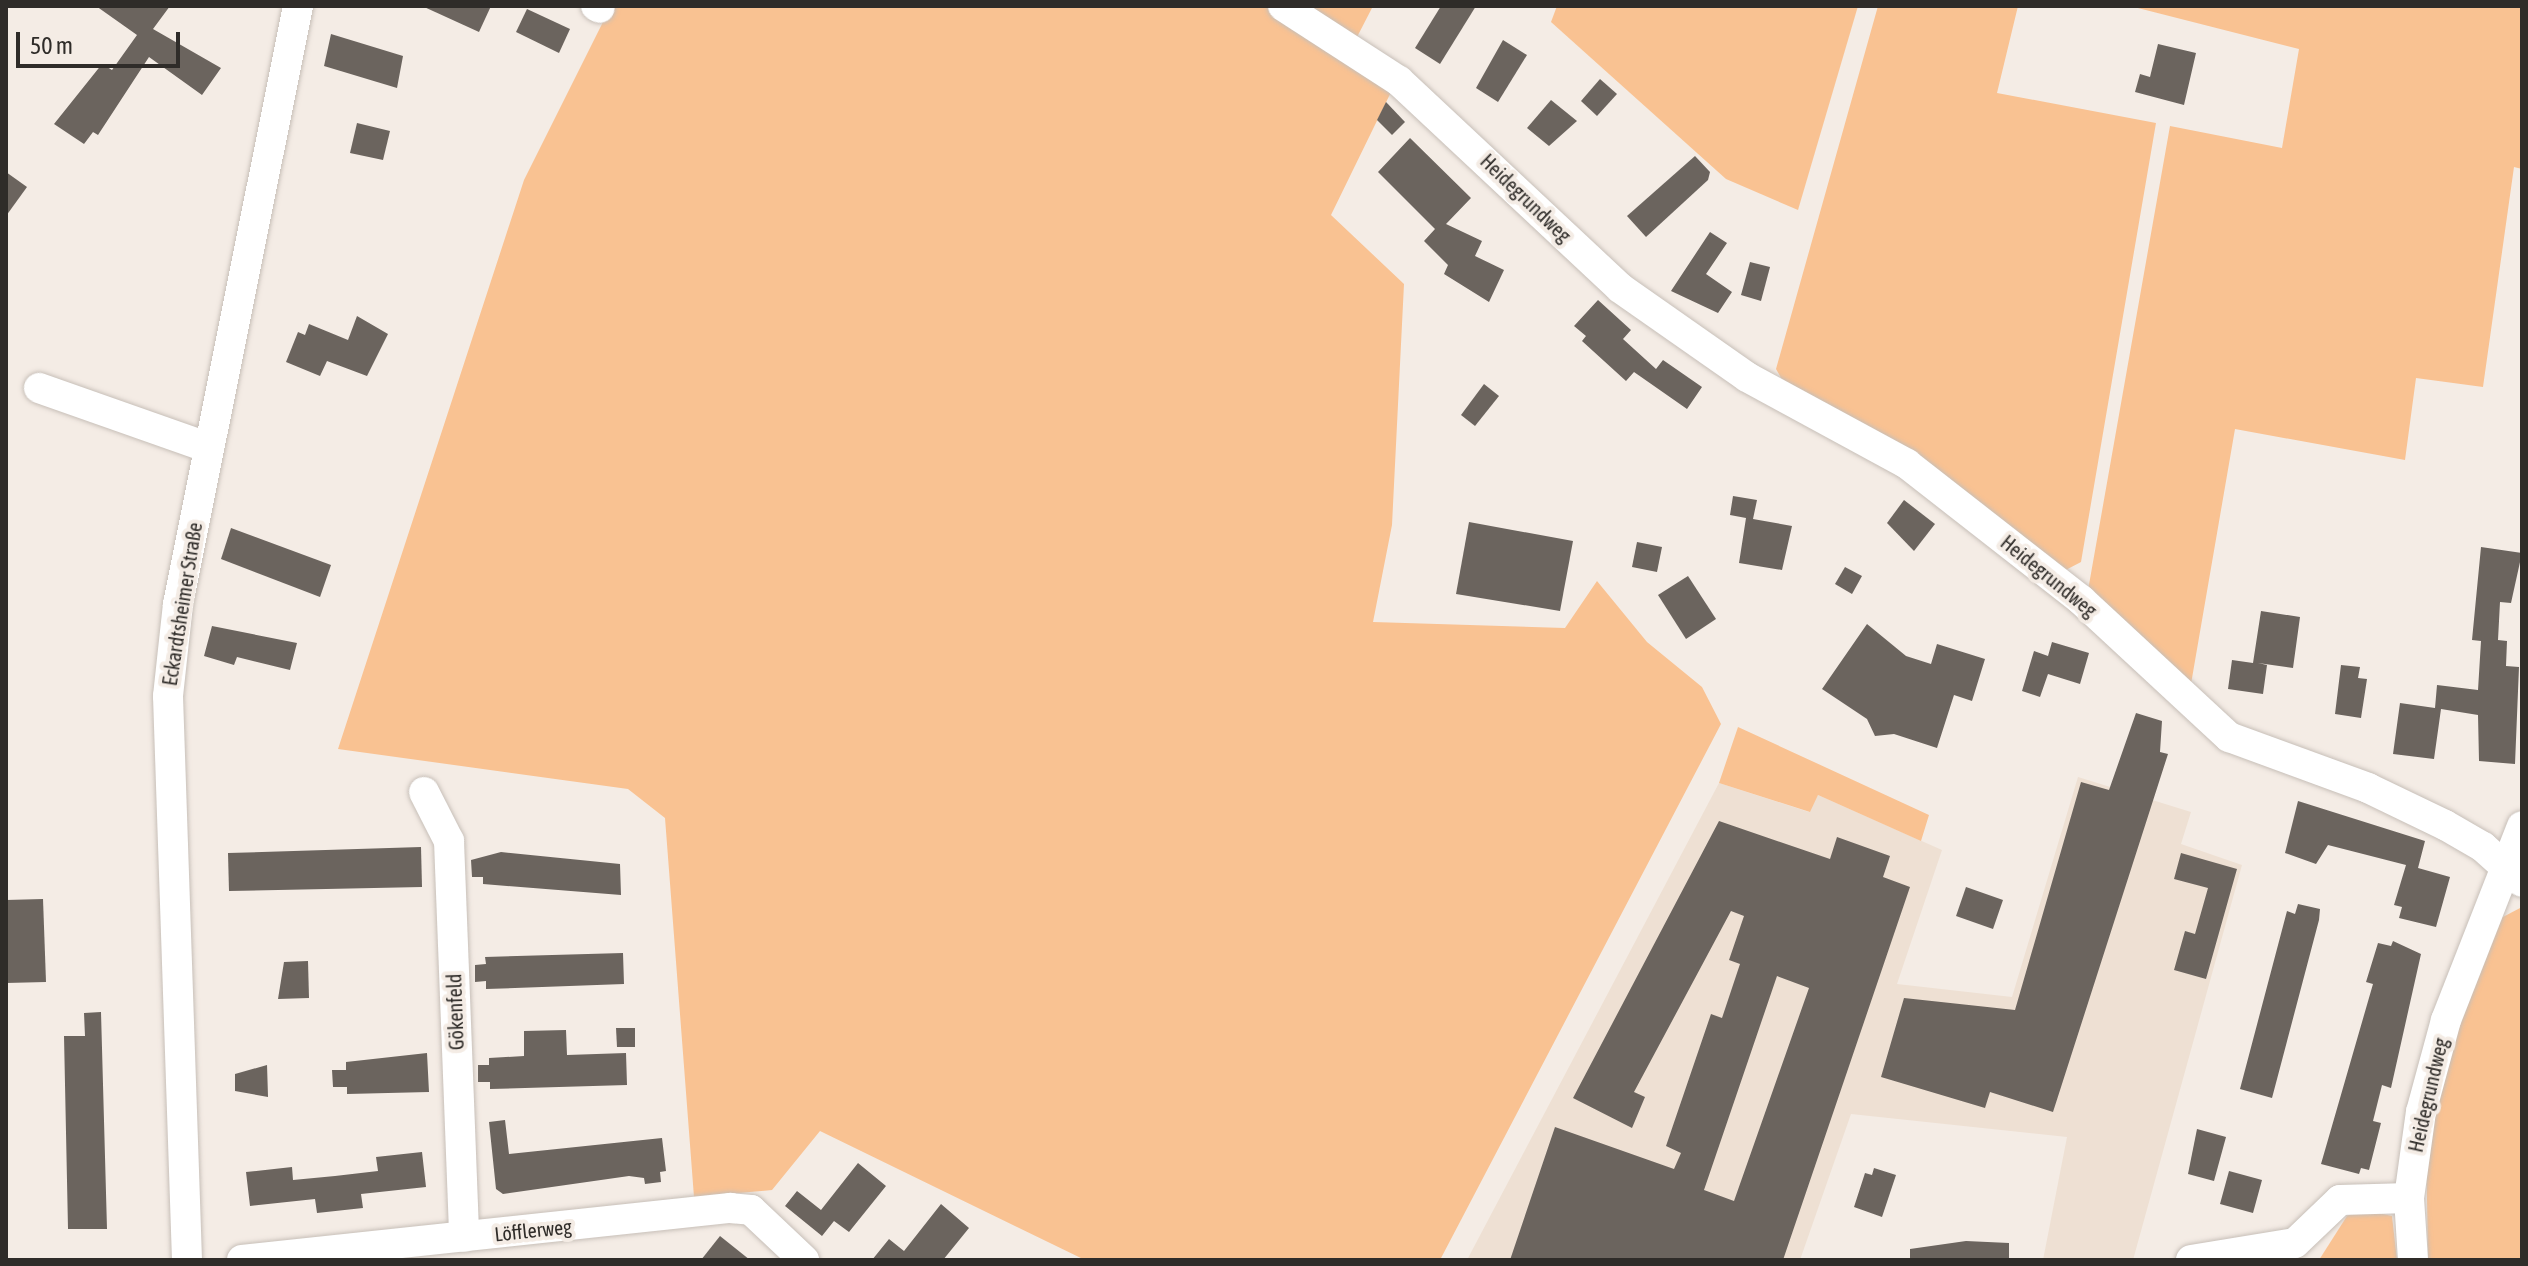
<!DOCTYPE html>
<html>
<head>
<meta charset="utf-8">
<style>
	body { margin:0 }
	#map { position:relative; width:2528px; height:1266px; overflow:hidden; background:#f4ece5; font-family:"Asap Condensed",sans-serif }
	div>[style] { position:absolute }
	.built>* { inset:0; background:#eee0d3 }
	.green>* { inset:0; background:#f9c292 }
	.building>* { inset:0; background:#6b645e }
	.roads { filter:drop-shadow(0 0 2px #c7bfb8) drop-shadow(0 0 2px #c7bfb8) }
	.minor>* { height:30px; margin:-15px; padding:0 15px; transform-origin:15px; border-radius:15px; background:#fff }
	span { translate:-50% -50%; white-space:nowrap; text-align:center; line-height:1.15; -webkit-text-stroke:8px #f4ece5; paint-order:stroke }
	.street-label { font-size:20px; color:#2f2c29 }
	.frame { position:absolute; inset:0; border:8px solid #2f2c29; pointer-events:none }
	.scale { position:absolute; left:16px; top:32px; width:164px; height:36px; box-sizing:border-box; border:4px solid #2f2c29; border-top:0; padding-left:10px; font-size:24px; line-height:28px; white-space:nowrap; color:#2f2c29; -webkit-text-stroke:6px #f4ece5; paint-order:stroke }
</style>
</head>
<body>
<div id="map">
	<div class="built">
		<div style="clip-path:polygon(2078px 777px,2191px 812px,2181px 844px,2242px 865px,2133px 1260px,2043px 1260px,2067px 1137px,1851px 1114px,1800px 1260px,1467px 1260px,1719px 783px,1809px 812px,1818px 795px,1942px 850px,1897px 984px,2012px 997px)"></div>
	</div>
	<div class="green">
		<div style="clip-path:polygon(611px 6px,1264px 6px,1393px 88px,1331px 215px,1404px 284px,1392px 525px,1373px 622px,1565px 628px,1597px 581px,1647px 642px,1702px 687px,1721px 724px,1440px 1260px,1085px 1260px,820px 1131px,772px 1190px,694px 1197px,665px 818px,628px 789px,338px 749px,524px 180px)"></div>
		<div style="clip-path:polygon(1300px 6px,1373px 6px,1356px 39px)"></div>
		<div style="clip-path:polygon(1557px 6px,1858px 6px,1798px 210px,1726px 179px,1551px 22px)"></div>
		<div style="clip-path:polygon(1878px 6px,2018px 6px,1997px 93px,2156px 123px,2081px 562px,2060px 573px,1784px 383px,1776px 369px)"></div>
		<div style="clip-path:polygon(2130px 6px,2522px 6px,2522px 169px,2514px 167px,2483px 387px,2416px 378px,2405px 460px,2235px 429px,2191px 684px,2087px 596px,2170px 126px,2282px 148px,2299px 49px)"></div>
		<div style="clip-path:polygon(1738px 727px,1929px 815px,1921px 841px,1818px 795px,1810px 812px,1719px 783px)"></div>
		<div style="clip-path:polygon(2522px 907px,2522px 1260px,2428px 1260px,2426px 1138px,2459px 1020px,2501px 918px)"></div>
		<div style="clip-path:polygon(2360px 1209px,2392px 1216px,2397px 1260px,2319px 1260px,2347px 1216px)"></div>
	</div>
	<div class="building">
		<div style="clip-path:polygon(96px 6px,170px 6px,153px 29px,221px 68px,202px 95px,149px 57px,98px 135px,93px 132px,84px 144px,54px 124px,102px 64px,112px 70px,137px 35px)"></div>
		<div style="clip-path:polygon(422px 6px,491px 6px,479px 32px)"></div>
		<div style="clip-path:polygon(1441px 6px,1476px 6px,1440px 64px,1415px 48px)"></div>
		<div style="clip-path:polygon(527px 9px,570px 29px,559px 53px,516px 32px)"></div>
		<div style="clip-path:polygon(331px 34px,403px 56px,397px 88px,324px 66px)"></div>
		<div style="clip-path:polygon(1503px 40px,1527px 55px,1498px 102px,1476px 88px)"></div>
		<div style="clip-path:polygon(2158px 44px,2196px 53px,2184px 105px,2135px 92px,2140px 74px,2150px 77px)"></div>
		<div style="clip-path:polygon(1600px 79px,1617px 94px,1597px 116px,1581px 101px)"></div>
		<div style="clip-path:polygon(1551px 100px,1577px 121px,1549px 146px,1527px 128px)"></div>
		<div style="clip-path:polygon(1386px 102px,1405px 122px,1392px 135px,1377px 120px)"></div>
		<div style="clip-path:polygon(357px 123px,390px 131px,383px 160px,350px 153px)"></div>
		<div style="clip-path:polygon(1410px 138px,1471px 198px,1446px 224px,1482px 241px,1475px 256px,1504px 270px,1489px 302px,1444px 274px,1448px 265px,1424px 241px,1435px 229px,1378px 172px)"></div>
		<div style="clip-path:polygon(1695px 156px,1710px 172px,1708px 180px,1646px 237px,1627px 216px)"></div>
		<div style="clip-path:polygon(6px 172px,27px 187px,6px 216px)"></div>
		<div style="clip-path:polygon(1710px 232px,1727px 243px,1706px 274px,1732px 292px,1718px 313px,1671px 291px)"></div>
		<div style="clip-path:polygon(1750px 262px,1770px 267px,1761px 301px,1741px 295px)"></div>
		<div style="clip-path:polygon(1598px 300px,1631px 330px,1623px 339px,1656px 369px,1663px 360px,1702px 387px,1687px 409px,1634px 372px,1626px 381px,1582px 341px,1586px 336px,1574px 326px)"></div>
		<div style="clip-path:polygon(357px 316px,388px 334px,367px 376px,327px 361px,320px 376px,286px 362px,298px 332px,305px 335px,309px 324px,348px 340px)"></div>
		<div style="clip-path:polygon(1484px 384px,1499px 396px,1475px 426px,1461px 415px)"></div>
		<div style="clip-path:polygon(1733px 496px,1757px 500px,1753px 519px,1792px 526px,1782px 570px,1739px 563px,1746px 518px,1730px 515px)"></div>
		<div style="clip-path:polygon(1904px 500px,1935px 524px,1914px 551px,1887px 523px)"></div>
		<div style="clip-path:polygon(1469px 522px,1573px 541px,1560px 611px,1456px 594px)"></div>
		<div style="clip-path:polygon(231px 528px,331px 565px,320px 597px,221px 559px)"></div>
		<div style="clip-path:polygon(1637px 542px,1662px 547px,1657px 572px,1632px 567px)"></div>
		<div style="clip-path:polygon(2481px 547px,2522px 553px,2511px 603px,2500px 602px,2498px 640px,2507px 641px,2506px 666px,2519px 667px,2515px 764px,2479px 761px,2478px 715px,2441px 709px,2434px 759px,2393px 754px,2400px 703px,2435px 708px,2437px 685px,2478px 690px,2481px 641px,2472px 640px)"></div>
		<div style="clip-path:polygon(1845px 567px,1862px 576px,1852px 594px,1835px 584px)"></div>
		<div style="clip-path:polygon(1688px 576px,1716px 619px,1686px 639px,1658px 595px)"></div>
		<div style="clip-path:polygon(2261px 611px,2300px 617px,2293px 668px,2258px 663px,2267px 665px,2263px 694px,2228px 689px,2232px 660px,2253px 663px)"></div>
		<div style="clip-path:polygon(1867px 624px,1906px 656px,1931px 664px,1937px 644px,1985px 659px,1972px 701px,1954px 695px,1937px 748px,1894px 734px,1875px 736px,1867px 719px,1822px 689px)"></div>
		<div style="clip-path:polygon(212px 626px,297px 643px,290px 670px,237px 657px,234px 665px,204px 656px)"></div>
		<div style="clip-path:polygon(2052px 642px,2089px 653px,2080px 684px,2048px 674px,2040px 697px,2022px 691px,2034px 651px,2048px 656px)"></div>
		<div style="clip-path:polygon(2341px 665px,2360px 667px,2358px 678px,2367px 679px,2361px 718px,2335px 714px)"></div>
		<div style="clip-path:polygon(2136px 713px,2162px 721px,2160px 752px,2168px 754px,2053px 1112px,1990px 1092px,1985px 1108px,1881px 1077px,1904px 998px,2015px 1010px,2081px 782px,2109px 790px)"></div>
		<div style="clip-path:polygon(2298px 801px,2425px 841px,2418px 868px,2411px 866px,2450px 877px,2436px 927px,2399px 918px,2402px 907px,2394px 905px,2406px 865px,2328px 845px,2316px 864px,2285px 853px)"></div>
		<div style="clip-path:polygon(evenodd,1719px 821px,1830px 859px,1837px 837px,1890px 856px,1883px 877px,1910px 887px,1783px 1260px,1510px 1260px,1555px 1127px,1674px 1169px,1681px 1153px,1666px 1146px,1711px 1014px,1722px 1018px,1740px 964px,1729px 960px,1744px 916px,1731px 911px,1634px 1092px,1645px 1097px,1632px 1128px,1573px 1098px,1719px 821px,1777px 976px,1809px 988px,1734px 1201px,1704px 1190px,1777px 976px)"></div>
		<div style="clip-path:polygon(421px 847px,422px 887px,229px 891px,228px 853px)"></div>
		<div style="clip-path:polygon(501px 852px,620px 864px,621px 895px,483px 884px,483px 877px,472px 877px,471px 860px)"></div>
		<div style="clip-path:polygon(2181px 853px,2237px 869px,2206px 979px,2174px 970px,2185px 931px,2195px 934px,2208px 888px,2174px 879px)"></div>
		<div style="clip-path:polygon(1966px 887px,2003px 900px,1993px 929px,1956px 916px)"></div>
		<div style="clip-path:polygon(43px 899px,46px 982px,6px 983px,6px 900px)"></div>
		<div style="clip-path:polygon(2298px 904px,2320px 909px,2319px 920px,2272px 1098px,2240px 1089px,2287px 911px,2295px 914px)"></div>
		<div style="clip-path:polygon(2393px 941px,2421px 954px,2391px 1088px,2382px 1085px,2373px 1121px,2381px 1123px,2369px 1170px,2361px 1168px,2359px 1174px,2321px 1164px,2373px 984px,2366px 982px,2378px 943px,2391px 946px)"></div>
		<div style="clip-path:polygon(623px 953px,624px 984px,486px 989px,486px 981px,475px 982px,475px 965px,486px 964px,485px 957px)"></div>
		<div style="clip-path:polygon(308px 961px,309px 998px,278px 999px,284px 962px)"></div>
		<div style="clip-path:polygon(101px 1012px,107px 1229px,68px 1229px,64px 1036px,85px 1036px,84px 1013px)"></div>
		<div style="clip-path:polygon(616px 1028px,635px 1028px,635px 1047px,617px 1047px)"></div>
		<div style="clip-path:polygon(566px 1030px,567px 1055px,626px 1053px,627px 1085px,490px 1089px,490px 1082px,478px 1082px,478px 1065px,489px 1065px,489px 1058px,524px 1056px,524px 1031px)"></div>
		<div style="clip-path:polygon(427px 1053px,429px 1092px,347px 1094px,347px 1087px,333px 1087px,332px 1070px,346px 1070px,346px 1062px)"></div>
		<div style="clip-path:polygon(267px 1065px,268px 1097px,235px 1091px,235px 1074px)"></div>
		<div style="clip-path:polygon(505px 1120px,509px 1154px,662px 1138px,666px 1171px,660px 1172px,661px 1182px,645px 1184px,644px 1178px,629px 1176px,503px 1194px,496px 1189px,489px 1122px)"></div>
		<div style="clip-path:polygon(2197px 1129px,2226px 1137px,2214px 1181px,2188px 1174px)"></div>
		<div style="clip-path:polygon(422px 1152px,426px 1187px,361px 1194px,363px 1208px,317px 1213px,315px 1199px,250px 1206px,246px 1172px,292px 1167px,293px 1180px,335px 1176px,378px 1171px,376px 1157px)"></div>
		<div style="clip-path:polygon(858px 1163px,886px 1186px,849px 1232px,834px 1221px,822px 1236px,785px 1206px,797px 1191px,821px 1210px)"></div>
		<div style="clip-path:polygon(1874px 1168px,1896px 1175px,1882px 1217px,1854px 1207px,1865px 1173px,1872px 1175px)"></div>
		<div style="clip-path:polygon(2229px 1171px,2262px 1180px,2253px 1213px,2220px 1204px)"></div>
		<div style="clip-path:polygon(941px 1204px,969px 1228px,943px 1260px,872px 1260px,889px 1239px,904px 1251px)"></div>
		<div style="clip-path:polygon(720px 1236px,750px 1260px,701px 1260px)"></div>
		<div style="clip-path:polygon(1966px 1241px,2009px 1243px,2009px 1260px,1910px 1260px,1910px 1249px)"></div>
	</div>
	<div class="roads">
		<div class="minor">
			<div style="left:596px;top:6px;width:4px;rotate:27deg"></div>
			<div style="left:1283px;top:6px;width:138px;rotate:32.9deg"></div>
			<div style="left:1399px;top:81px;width:303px;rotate:43.1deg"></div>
			<div style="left:1620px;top:288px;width:155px;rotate:35deg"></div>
			<div style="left:1747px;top:377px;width:182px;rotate:28.5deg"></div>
			<div style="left:1907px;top:464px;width:221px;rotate:38deg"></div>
			<div style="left:2081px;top:600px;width:202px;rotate:42.8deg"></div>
			<div style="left:2229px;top:737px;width:148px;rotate:20.1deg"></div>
			<div style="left:2368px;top:788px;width:85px;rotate:25.7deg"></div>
			<div style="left:2445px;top:825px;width:44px;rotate:30.1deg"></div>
			<div style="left:2483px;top:847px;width:52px;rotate:41.9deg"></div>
			<div style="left:39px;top:388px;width:180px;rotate:19.4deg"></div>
			<div style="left:424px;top:792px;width:55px;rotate:63deg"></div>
			<div style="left:449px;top:841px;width:396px;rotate:87.8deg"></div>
			<div style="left:187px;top:1260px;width:564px;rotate:-91.93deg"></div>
			<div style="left:168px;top:696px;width:93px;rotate:-83.8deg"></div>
			<div style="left:178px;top:604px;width:610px;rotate:-78.65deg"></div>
			<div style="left:242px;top:1260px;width:491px;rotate:-6.1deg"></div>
			<div style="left:730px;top:1208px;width:21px;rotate:5deg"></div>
			<div style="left:751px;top:1210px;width:73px;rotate:43.3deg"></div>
			<div style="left:2191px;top:1260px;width:105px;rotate:-9.3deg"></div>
			<div style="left:2295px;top:1243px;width:62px;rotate:-43.7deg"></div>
			<div style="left:2340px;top:1200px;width:69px;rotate:-1.7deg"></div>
			<div style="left:2413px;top:1260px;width:62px;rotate:-93.7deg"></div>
			<div style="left:2409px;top:1198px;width:87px;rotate:-82.1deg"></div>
			<div style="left:2421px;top:1112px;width:95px;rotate:-74.8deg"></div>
			<div style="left:2446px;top:1020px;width:208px;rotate:-68.6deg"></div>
		</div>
	</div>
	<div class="street-label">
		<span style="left:1526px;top:198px;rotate:44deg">Heidegrundweg</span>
		<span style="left:2049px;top:576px;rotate:39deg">Heidegrundweg</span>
		<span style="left:182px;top:604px;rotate:-81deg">Eckardtsheimer Straße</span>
		<span style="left:455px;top:1012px;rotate:-92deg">Gökenfeld</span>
		<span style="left:2428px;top:1095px;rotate:-77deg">Heidegrundweg</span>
		<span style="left:533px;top:1230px;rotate:-6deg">Löfflerweg</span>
	</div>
	<div class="frame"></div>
	<div class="scale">50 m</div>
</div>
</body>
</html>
